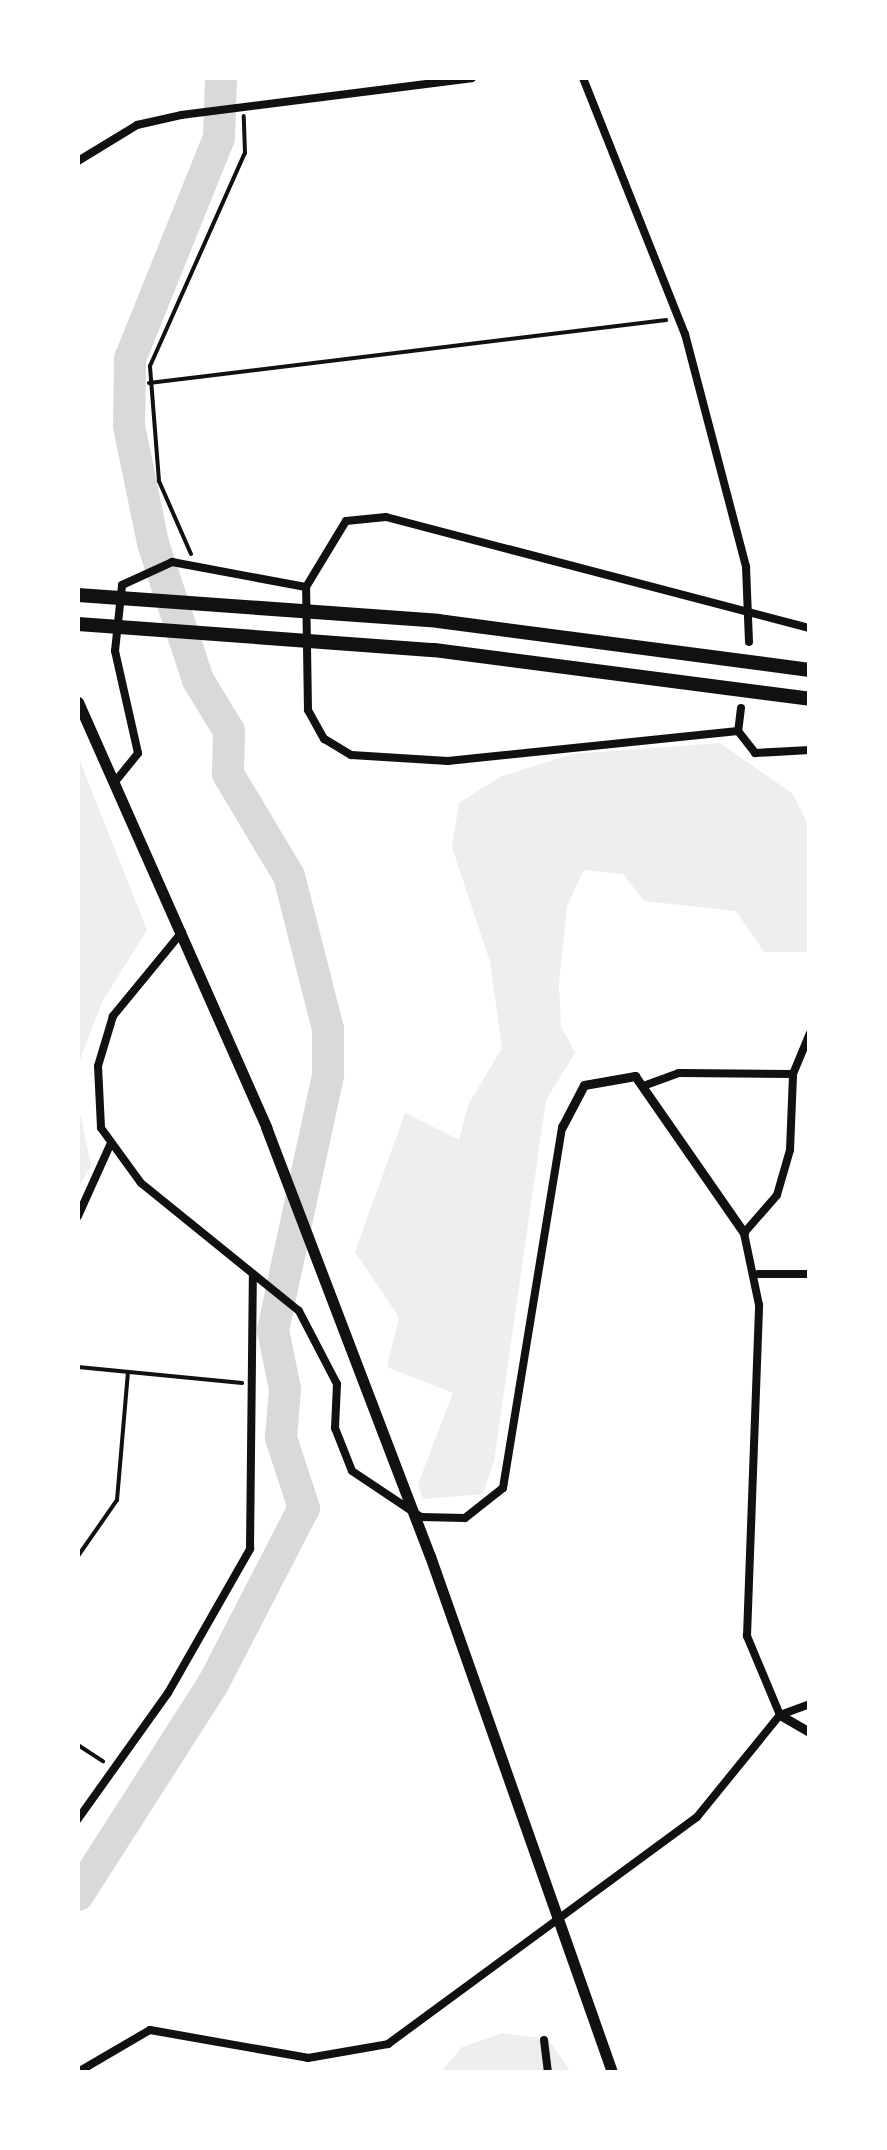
<!DOCTYPE html>
<html>
<head>
<meta charset="utf-8">
<style>
	body { margin:0 }
	#map { position:relative; width:887px; height:2150px; overflow:hidden; background:#fff; font-family:"Varela Round",sans-serif }
	div>[style] { position:absolute }
	.green>* { inset:0; background:#eee }
	.river>* { height:32px; margin:-16px; padding:0 16px; transform-origin:16px; border-radius:16px; background:#d9d9d9 }
	.path>* { height:4px; margin:-2px; padding:0 2px; transform-origin:2px; border-radius:2px; background:#111 }
	.minor>* { height:8px; margin:-4px; padding:0 4px; transform-origin:4px; border-radius:4px; background:#111 }
	.tertiary>* { height:9px; margin:-4.5px; padding:0 4.5px; transform-origin:4.5px; border-radius:4.5px; background:#111 }
	.primary>* { height:11px; margin:-5.5px; padding:0 5.5px; transform-origin:5.5px; border-radius:5.5px; background:#111 }
	.motorway>* { height:14px; margin:-7px; padding:0 7px; transform-origin:7px; border-radius:7px; background:#111 }
	span { translate:-50% -50%; white-space:nowrap; text-align:center; line-height:1.15; -webkit-text-stroke:8px #fff; paint-order:stroke }
	.frame { position:absolute; inset:0; border:80px solid #fff; pointer-events:none }
</style>
</head>
<body>
<div id="map">
	<div class="green">
		<div style="clip-path:polygon(720px 743px,793px 794px,809px 827px,809px 952px,764px 952px,736px 911px,644px 901px,623px 874px,584px 870px,567px 906px,559px 984px,561px 1026px,575px 1053px,546px 1100px,494px 1461px,483px 1494px,423px 1499px,418px 1484px,453px 1393px,387px 1367px,399px 1317px,355px 1252px,405px 1113px,459px 1140px,468px 1105px,502px 1048px,490px 962px,452px 847px,459px 803px,500px 777px,572px 754px)"></div>
		<div style="clip-path:polygon(78px 756px,147px 930px,102px 1002px,78px 1065px)"></div>
		<div style="clip-path:polygon(78px 1103px,91px 1166px,78px 1188px)"></div>
		<div style="clip-path:polygon(503px 2033px,548px 2039px,571px 2072px,441px 2072px,462px 2047px)"></div>
	</div>
	<div class="river">
		<div style="left:78px;top:1895px;width:250px;rotate:-57.4deg"></div>
		<div style="left:213px;top:1684px;width:198px;rotate:-62.7deg"></div>
		<div style="left:304px;top:1508px;width:74px;rotate:-108.2deg"></div>
		<div style="left:281px;top:1438px;width:49px;rotate:-85.3deg"></div>
		<div style="left:285px;top:1389px;width:60px;rotate:-101.5deg"></div>
		<div style="left:273px;top:1330px;width:261px;rotate:-77.8deg"></div>
		<div style="left:328px;top:1075px;width:46px;rotate:-90deg"></div>
		<div style="left:328px;top:1029px;width:158px;rotate:-104.3deg"></div>
		<div style="left:289px;top:876px;width:119px;rotate:-120.9deg"></div>
		<div style="left:228px;top:774px;width:43px;rotate:-88.7deg"></div>
		<div style="left:229px;top:731px;width:60px;rotate:-121.3deg"></div>
		<div style="left:198px;top:680px;width:144px;rotate:-108.2deg"></div>
		<div style="left:153px;top:543px;width:119px;rotate:-101.6deg"></div>
		<div style="left:129px;top:426px;width:67px;rotate:-89.1deg"></div>
		<div style="left:130px;top:359px;width:238px;rotate:-68.1deg"></div>
		<div style="left:219px;top:138px;width:60px;rotate:-88.1deg"></div>
	</div>
	<div class="path">
		<div style="left:149px;top:383px;width:521px;rotate:-6.95deg"></div>
		<div style="left:191px;top:554px;width:80px;rotate:-113.7deg"></div>
		<div style="left:159px;top:481px;width:115px;rotate:-94.5deg"></div>
		<div style="left:150px;top:366px;width:233px;rotate:-66deg"></div>
		<div style="left:245px;top:153px;width:37px;rotate:-92deg"></div>
		<div style="left:78px;top:1367px;width:165px;rotate:5.6deg"></div>
		<div style="left:78px;top:1556px;width:68px;rotate:-55.1deg"></div>
		<div style="left:117px;top:1500px;width:128px;rotate:-85.1deg"></div>
		<div style="left:78px;top:1745px;width:30px;rotate:33deg"></div>
	</div>
	<div class="minor">
		<div style="left:583px;top:78px;width:276px;rotate:68.3deg"></div>
		<div style="left:685px;top:334px;width:241px;rotate:75.3deg"></div>
		<div style="left:746px;top:567px;width:75px;rotate:87.7deg"></div>
		<div style="left:78px;top:161px;width:69px;rotate:-31.4deg"></div>
		<div style="left:137px;top:125px;width:45px;rotate:-12.8deg"></div>
		<div style="left:181px;top:115px;width:293px;rotate:-7.2deg"></div>
		<div style="left:741px;top:708px;width:23px;rotate:97deg"></div>
		<div style="left:738px;top:731px;width:28px;rotate:52deg"></div>
		<div style="left:755px;top:753px;width:55px;rotate:-3.1deg"></div>
		<div style="left:738px;top:731px;width:292px;rotate:174.1deg"></div>
		<div style="left:448px;top:761px;width:97px;rotate:-176.5deg"></div>
		<div style="left:351px;top:755px;width:31px;rotate:-149deg"></div>
		<div style="left:324px;top:739px;width:33px;rotate:-119deg"></div>
		<div style="left:308px;top:710px;width:123px;rotate:-90.9deg"></div>
		<div style="left:306px;top:587px;width:77px;rotate:-58.8deg"></div>
		<div style="left:346px;top:521px;width:40px;rotate:-5.7deg"></div>
		<div style="left:386px;top:517px;width:438px;rotate:14.7deg"></div>
		<div style="left:114px;top:783px;width:38px;rotate:-51deg"></div>
		<div style="left:138px;top:753px;width:105px;rotate:-102.7deg"></div>
		<div style="left:115px;top:651px;width:66px;rotate:-83.9deg"></div>
		<div style="left:122px;top:585px;width:55px;rotate:-24.7deg"></div>
		<div style="left:172px;top:562px;width:136px;rotate:10.6deg"></div>
		<div style="left:182px;top:932px;width:109px;rotate:129.4deg"></div>
		<div style="left:113px;top:1016px;width:52px;rotate:106.7deg"></div>
		<div style="left:98px;top:1066px;width:62px;rotate:87.2deg"></div>
		<div style="left:101px;top:1128px;width:68px;rotate:54deg"></div>
		<div style="left:141px;top:1183px;width:203px;rotate:39deg"></div>
		<div style="left:299px;top:1311px;width:82px;rotate:62.5deg"></div>
		<div style="left:337px;top:1384px;width:44px;rotate:92.6deg"></div>
		<div style="left:335px;top:1428px;width:46px;rotate:68.4deg"></div>
		<div style="left:352px;top:1471px;width:83px;rotate:33.7deg"></div>
		<div style="left:421px;top:1517px;width:44px;rotate:1.3deg"></div>
		<div style="left:465px;top:1518px;width:48px;rotate:-38.3deg"></div>
		<div style="left:503px;top:1488px;width:366px;rotate:-80.7deg"></div>
		<div style="left:646px;top:1085px;width:35px;rotate:-20deg"></div>
		<div style="left:679px;top:1073px;width:114px;rotate:0.5deg"></div>
		<div style="left:78px;top:1216px;width:78px;rotate:-65.7deg"></div>
		<div style="left:758px;top:1274px;width:52px"></div>
		<div style="left:780px;top:1715px;width:86px;rotate:-112.7deg"></div>
		<div style="left:747px;top:1636px;width:331px;rotate:-87.9deg"></div>
		<div style="left:759px;top:1305px;width:74px;rotate:-101.8deg"></div>
		<div style="left:744px;top:1233px;width:50px;rotate:-49deg"></div>
		<div style="left:777px;top:1195px;width:47px;rotate:-73.9deg"></div>
		<div style="left:790px;top:1150px;width:76px;rotate:-87.7deg"></div>
		<div style="left:793px;top:1074px;width:44px;rotate:-67.5deg"></div>
		<div style="left:78px;top:1819px;width:155px;rotate:-54.5deg"></div>
		<div style="left:168px;top:1693px;width:166px;rotate:-60.3deg"></div>
		<div style="left:250px;top:1549px;width:273px;rotate:-89.4deg"></div>
		<div style="left:544px;top:2040px;width:32px;rotate:83deg"></div>
		<div style="left:78px;top:2072px;width:83px;rotate:-30.3deg"></div>
		<div style="left:150px;top:2030px;width:160px;rotate:10deg"></div>
		<div style="left:308px;top:2058px;width:81px;rotate:-9.9deg"></div>
		<div style="left:388px;top:2044px;width:383px;rotate:-36.3deg"></div>
		<div style="left:697px;top:1817px;width:132px;rotate:-50.9deg"></div>
		<div style="left:780px;top:1715px;width:32px;rotate:-20deg"></div>
	</div>
	<div class="tertiary">
		<div style="left:562px;top:1127px;width:47px;rotate:-62.4deg"></div>
		<div style="left:584px;top:1085px;width:52px;rotate:-10deg"></div>
		<div style="left:635px;top:1076px;width:191px;rotate:55.2deg"></div>
		<div style="left:780px;top:1715px;width:34px;rotate:30deg"></div>
	</div>
	<div class="primary">
		<div style="left:78px;top:702px;width:465px;rotate:66.1deg"></div>
		<div style="left:266px;top:1127px;width:459px;rotate:69.1deg"></div>
		<div style="left:430px;top:1556px;width:547px;rotate:70.57deg"></div>
	</div>
	<div class="motorway">
		<div style="left:78px;top:595px;width:361px;rotate:4.1deg"></div>
		<div style="left:438px;top:621px;width:375px;rotate:7.5deg"></div>
		<div style="left:78px;top:624px;width:357px;rotate:4.2deg"></div>
		<div style="left:434px;top:650px;width:379px;rotate:7.4deg"></div>
	</div>
	<div class="frame"></div>
</div>
</body>
</html>
